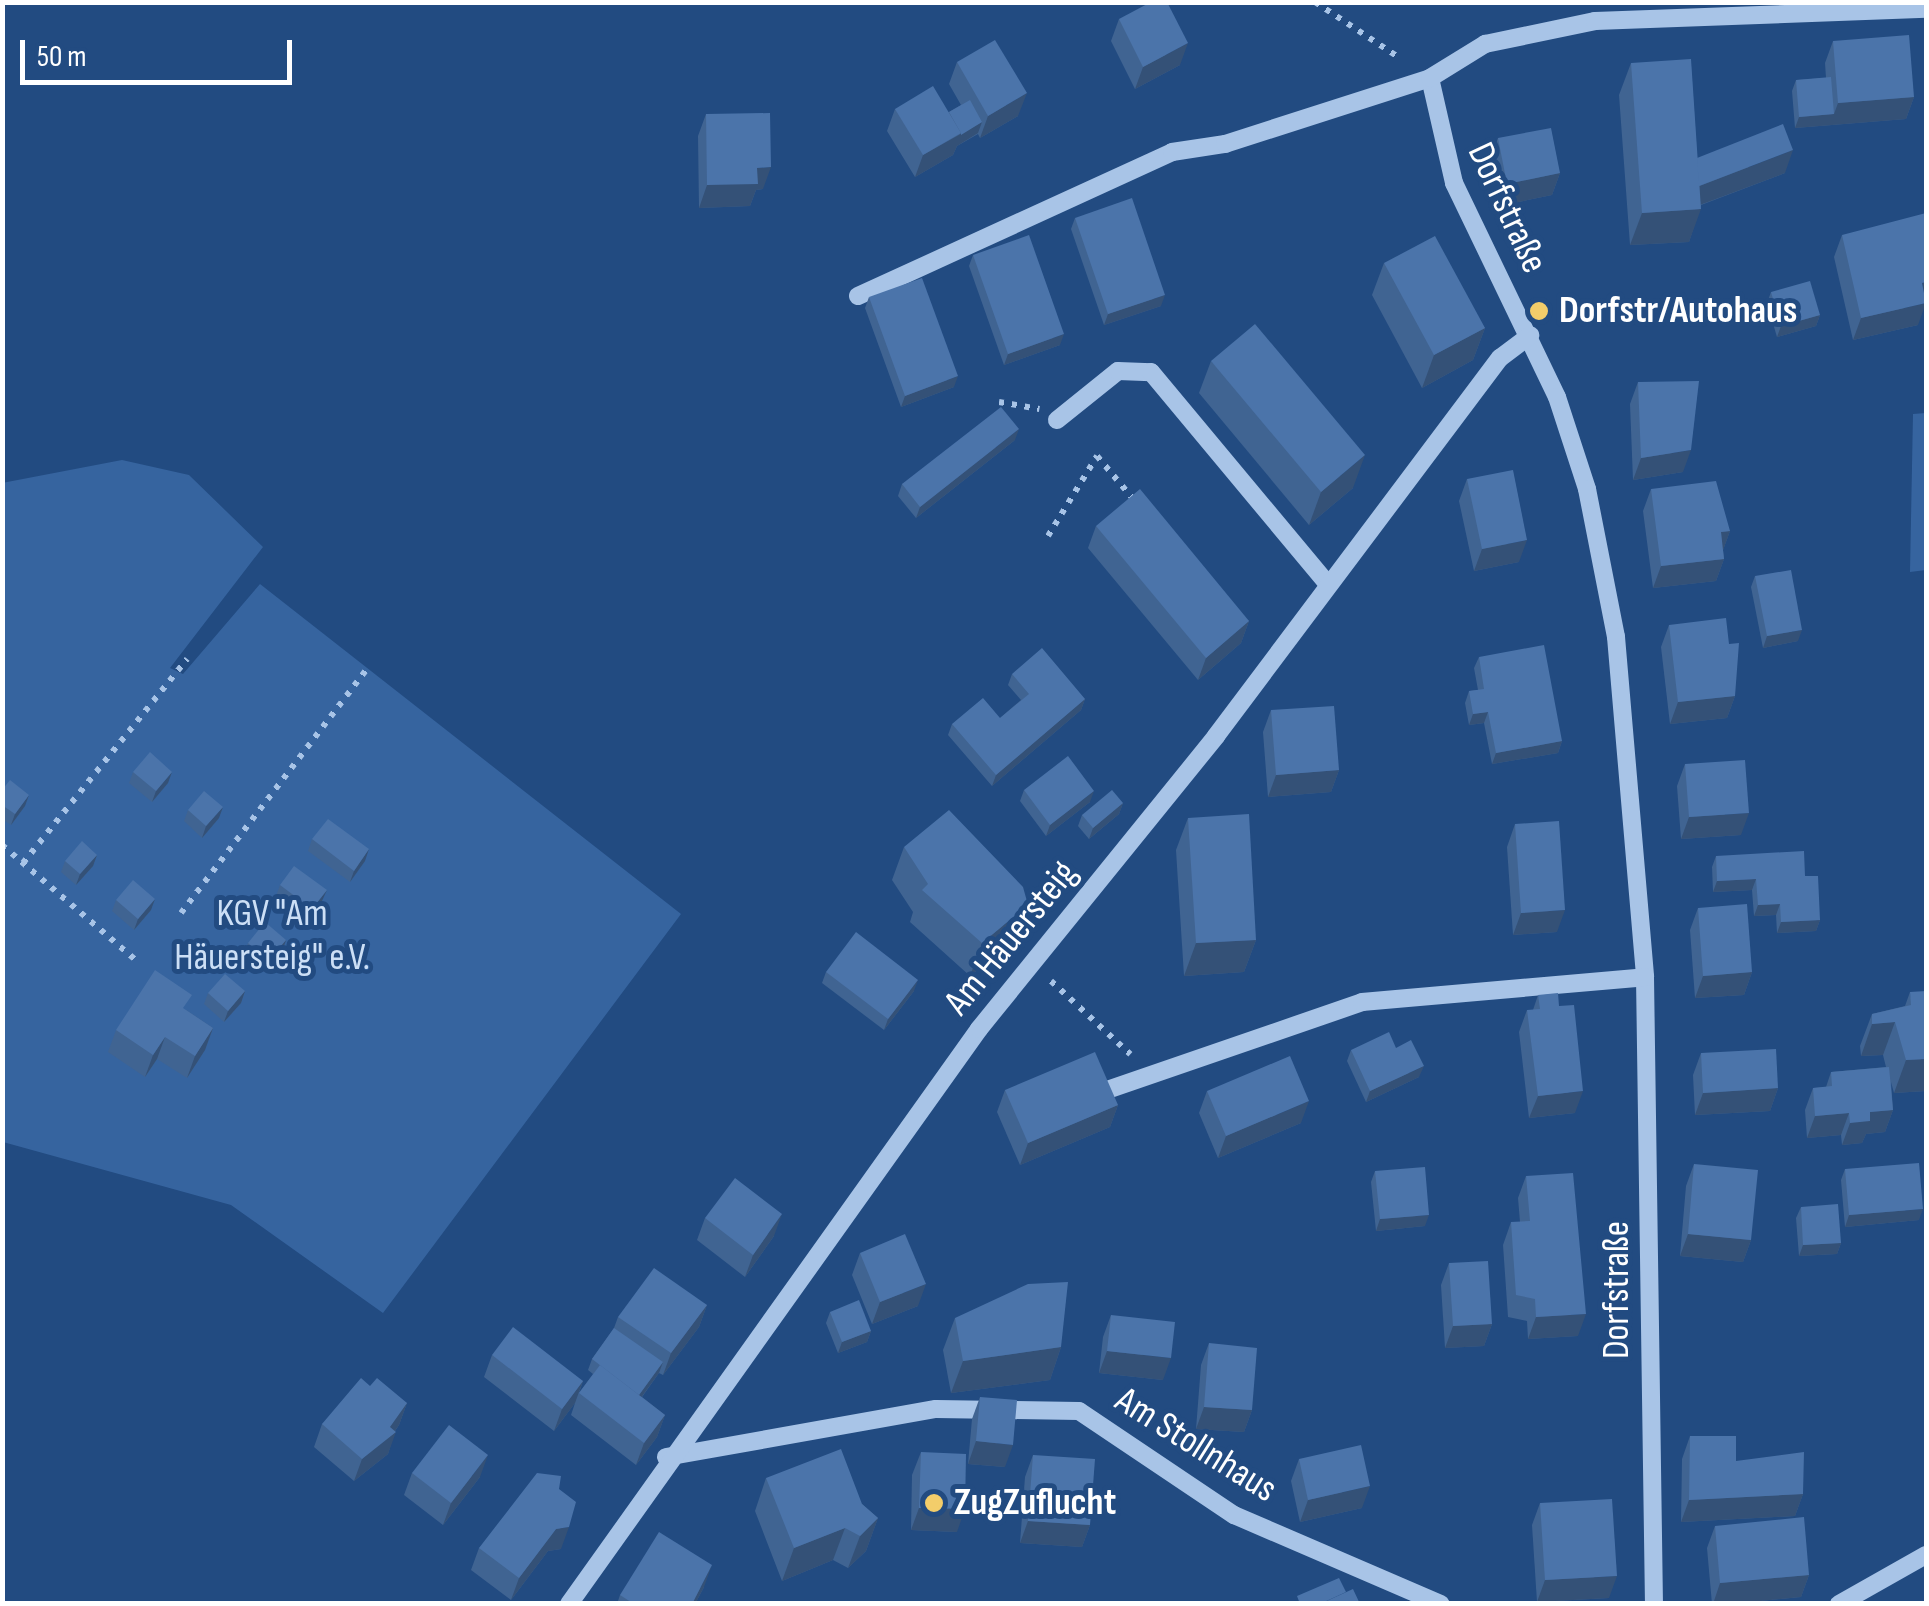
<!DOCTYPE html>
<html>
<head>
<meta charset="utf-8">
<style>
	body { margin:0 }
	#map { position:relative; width:1929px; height:1606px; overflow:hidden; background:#224b81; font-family:"Sofia Sans Condensed",sans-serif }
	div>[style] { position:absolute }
	.green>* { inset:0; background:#36649f }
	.path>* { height:6px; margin-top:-3px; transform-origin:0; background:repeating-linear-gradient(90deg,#a8c4e7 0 5px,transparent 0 13px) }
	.minor>* { height:18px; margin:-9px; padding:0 9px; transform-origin:9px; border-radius:9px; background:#a8c4e7 }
	.wall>* { inset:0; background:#406492 }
	.shaded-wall>* { inset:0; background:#345177 }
	.building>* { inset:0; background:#4b74aa }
	.dots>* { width:28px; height:28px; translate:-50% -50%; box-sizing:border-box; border:5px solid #224b81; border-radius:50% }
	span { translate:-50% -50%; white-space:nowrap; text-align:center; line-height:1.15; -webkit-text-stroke:10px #224b81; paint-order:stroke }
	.street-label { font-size:38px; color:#fff }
	.poi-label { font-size:38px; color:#fff; font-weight:700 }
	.left { translate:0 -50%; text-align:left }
	.park-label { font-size:38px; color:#ccdff6 }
	.frame { position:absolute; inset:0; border:5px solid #fff; pointer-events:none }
	.scale { position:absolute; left:20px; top:40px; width:272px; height:45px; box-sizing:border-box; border:5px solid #fff; border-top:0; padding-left:12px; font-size:30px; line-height:35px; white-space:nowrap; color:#fff; -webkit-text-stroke:8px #224b81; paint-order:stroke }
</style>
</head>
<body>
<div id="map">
	<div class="green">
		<div style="clip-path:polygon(1926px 413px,1926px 570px,1910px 572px,1913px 414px)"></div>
		<div style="clip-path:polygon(122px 460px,189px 475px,263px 547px,170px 668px,183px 674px,260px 584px,681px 914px,383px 1313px,231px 1205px,3px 1142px,2px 483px)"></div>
	</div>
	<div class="path">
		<div style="left:1315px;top:2px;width:103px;rotate:33.5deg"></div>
		<div style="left:999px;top:402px;width:41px;rotate:9.9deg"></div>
		<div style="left:1048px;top:536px;width:94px;rotate:-58.5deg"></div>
		<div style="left:1097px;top:456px;width:57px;rotate:49.9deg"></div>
		<div style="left:2px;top:845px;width:179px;rotate:40.7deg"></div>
		<div style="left:23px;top:863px;width:262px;rotate:-51.2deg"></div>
		<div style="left:181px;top:913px;width:310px;rotate:-52.7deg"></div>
		<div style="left:1051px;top:981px;width:108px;rotate:42.7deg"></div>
	</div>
	<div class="minor">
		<div style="left:1430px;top:78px;width:108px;rotate:77.1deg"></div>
		<div style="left:1454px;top:183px;width:237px;rotate:64.3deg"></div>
		<div style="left:1557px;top:397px;width:97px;rotate:71.9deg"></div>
		<div style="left:1587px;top:489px;width:151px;rotate:78.9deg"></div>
		<div style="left:1616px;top:637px;width:341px;rotate:85.1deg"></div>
		<div style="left:1645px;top:977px;width:627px;rotate:89.18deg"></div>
		<div style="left:858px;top:296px;width:345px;rotate:-24.6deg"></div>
		<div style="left:1172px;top:152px;width:54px;rotate:-8.6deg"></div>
		<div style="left:1225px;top:144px;width:215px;rotate:-17.8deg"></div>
		<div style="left:1430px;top:78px;width:65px;rotate:-31.7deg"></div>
		<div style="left:1485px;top:44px;width:112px;rotate:-11.8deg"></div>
		<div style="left:1595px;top:21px;width:331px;rotate:-2.1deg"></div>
		<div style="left:1057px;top:420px;width:78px;rotate:-38.8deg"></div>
		<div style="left:1118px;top:371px;width:33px;rotate:2deg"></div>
		<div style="left:1151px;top:372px;width:275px;rotate:50.2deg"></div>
		<div style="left:1110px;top:1089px;width:267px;rotate:-19deg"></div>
		<div style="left:1362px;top:1002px;width:284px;rotate:-5deg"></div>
		<div style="left:666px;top:1457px;width:274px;rotate:-10.1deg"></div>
		<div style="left:936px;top:1409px;width:143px;rotate:0.8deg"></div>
		<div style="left:1079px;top:1411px;width:187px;rotate:33.9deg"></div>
		<div style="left:1234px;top:1515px;width:225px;rotate:23.3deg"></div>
		<div style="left:569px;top:1604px;width:706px;rotate:-54.51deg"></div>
		<div style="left:979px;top:1029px;width:377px;rotate:-51deg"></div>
		<div style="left:1216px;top:736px;width:473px;rotate:-53.1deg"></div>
		<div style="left:1500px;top:358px;width:38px;rotate:-37deg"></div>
		<div style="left:1839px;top:1604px;width:100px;rotate:-29.4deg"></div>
	</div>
	<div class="wall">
		<div style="clip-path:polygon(1119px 19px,1180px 65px,1135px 89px,1111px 41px)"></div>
		<div style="clip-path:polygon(1833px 41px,1914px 97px,1906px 119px,1795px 128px,1792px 91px,1796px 80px,1826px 78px,1825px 63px)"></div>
		<div style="clip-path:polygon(957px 62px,1018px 116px,980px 138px,978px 134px,957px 146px,953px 155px,915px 177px,887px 131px,895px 109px,949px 112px,961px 105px,949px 84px)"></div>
		<div style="clip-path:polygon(1631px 63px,1697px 158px,1785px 173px,1701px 205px,1689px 242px,1630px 245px,1619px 95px)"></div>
		<div style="clip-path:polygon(706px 114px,763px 189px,756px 190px,750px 206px,699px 208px,698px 136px)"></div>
		<div style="clip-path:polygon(1498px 138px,1560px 173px,1552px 195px,1499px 206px,1490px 160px)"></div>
		<div style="clip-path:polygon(1075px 218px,1161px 306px,1104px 325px,1071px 229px)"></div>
		<div style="clip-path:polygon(1842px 235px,1918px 325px,1853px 340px,1834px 257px)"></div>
		<div style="clip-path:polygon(973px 255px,1060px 345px,1004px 365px,969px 266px)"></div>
		<div style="clip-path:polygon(1384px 263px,1485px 328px,1473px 360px,1422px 388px,1372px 295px)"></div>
		<div style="clip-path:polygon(1771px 292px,1820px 315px,1816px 326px,1777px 337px,1767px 303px)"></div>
		<div style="clip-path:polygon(869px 297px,954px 387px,901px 407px,865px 308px)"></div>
		<div style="clip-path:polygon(1211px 361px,1353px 488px,1309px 525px,1199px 393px)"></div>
		<div style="clip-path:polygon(1638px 382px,1683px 472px,1633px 480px,1630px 404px)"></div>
		<div style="clip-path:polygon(1015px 440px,916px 518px,898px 496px,902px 484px)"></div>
		<div style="clip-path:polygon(1467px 479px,1519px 562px,1474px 571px,1459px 501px)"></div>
		<div style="clip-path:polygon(1651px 489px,1730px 531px,1723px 550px,1724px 559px,1716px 581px,1653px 588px,1643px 511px)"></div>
		<div style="clip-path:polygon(1096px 526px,1249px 621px,1241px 643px,1198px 680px,1088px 548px)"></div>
		<div style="clip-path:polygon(1755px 576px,1798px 641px,1763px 648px,1751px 587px)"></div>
		<div style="clip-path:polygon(1669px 625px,1735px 696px,1727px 718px,1670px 724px,1661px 647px)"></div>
		<div style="clip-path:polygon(1479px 657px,1562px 741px,1558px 753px,1492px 764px,1484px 723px,1469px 725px,1465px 703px,1469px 691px,1478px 690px,1474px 668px)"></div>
		<div style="clip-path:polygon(1012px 674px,1085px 699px,1081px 710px,992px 786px,948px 735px,952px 724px,1000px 718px,1021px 700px,1008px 685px)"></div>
		<div style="clip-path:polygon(1271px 710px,1339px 770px,1331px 792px,1268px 797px,1263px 732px)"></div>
		<div style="clip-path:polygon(1685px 764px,1741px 835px,1681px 839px,1677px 786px)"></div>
		<div style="clip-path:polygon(133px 772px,168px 783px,152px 802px,129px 783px)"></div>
		<div style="clip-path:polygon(2px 790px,25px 806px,11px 825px,2px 819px)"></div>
		<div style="clip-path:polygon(1024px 790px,1090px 802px,1046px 836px,1020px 801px)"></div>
		<div style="clip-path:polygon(1123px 803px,1119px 814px,1089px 839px,1078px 826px,1082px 815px)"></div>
		<div style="clip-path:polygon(188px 810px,219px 818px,202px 838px,184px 821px)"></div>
		<div style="clip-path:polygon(1188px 818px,1256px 940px,1244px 972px,1184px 976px,1176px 850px)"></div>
		<div style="clip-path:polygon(1515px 824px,1557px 932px,1513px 935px,1507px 847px)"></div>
		<div style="clip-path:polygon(312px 839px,365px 861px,350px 882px,308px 851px)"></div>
		<div style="clip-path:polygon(904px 847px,1017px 937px,970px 976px,910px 922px,913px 912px,892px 880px)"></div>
		<div style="clip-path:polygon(97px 855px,93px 866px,76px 885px,61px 872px,65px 861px)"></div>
		<div style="clip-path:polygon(1716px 856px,1805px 876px,1820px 920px,1816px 931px,1777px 933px,1776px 915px,1754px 916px,1752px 890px,1713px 892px,1712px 867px)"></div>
		<div style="clip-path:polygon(280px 885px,322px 901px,308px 920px,276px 896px)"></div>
		<div style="clip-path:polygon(116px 900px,151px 910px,134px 930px,112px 911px)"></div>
		<div style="clip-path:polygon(1698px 908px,1752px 972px,1744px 995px,1695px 998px,1690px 930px)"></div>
		<div style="clip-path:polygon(286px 940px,282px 952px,264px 972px,244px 954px,248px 943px)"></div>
		<div style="clip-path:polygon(826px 972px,914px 991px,884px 1030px,822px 983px)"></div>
		<div style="clip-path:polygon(245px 991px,241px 1003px,224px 1022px,204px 1004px,208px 993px)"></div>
		<div style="clip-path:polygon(1910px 992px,1926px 1091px,1894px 1093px,1891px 1082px,1893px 1110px,1885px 1132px,1866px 1134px,1862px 1143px,1842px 1145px,1841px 1135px,1807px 1138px,1805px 1110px,1813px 1088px,1826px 1087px,1831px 1072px,1886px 1067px,1883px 1055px,1861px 1056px,1860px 1046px,1872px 1014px,1905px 1006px)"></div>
		<div style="clip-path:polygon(1538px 995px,1575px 1113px,1529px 1118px,1519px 1032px,1527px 1010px,1533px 1010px)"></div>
		<div style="clip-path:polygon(186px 1010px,213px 1028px,205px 1050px,187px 1078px,157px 1059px,145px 1077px,108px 1052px,116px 1030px)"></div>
		<div style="clip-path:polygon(1351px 1050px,1419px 1077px,1366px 1102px,1347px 1061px)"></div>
		<div style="clip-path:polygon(1701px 1053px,1778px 1088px,1770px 1111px,1695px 1115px,1693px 1075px)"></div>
		<div style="clip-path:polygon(1005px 1090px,1118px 1105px,1110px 1127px,1020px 1165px,997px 1112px)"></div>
		<div style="clip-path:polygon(1207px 1091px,1301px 1123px,1218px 1158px,1199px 1113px)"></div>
		<div style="clip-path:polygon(1694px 1164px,1751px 1240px,1743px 1262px,1680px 1256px,1686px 1186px)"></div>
		<div style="clip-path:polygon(1845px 1169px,1919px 1220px,1845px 1227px,1841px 1180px)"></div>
		<div style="clip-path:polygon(1375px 1171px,1425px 1226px,1376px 1231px,1371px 1182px)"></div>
		<div style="clip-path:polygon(1526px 1176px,1578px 1336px,1528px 1339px,1527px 1321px,1508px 1317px,1503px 1245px,1511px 1222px,1520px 1222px,1518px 1198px)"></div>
		<div style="clip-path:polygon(1801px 1207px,1841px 1243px,1837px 1254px,1799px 1256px,1796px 1218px)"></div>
		<div style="clip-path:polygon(705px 1218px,774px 1236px,745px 1277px,697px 1240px)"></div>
		<div style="clip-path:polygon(860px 1253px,918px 1306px,872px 1324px,852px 1275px)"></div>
		<div style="clip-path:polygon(1449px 1263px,1492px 1324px,1484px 1346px,1445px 1348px,1441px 1285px)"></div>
		<div style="clip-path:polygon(707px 1305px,699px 1327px,663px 1375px,659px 1373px,642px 1397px,665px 1415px,657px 1437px,636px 1465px,571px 1415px,575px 1403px,554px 1431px,484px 1377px,492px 1355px,583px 1381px,579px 1393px,593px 1374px,588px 1370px,592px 1359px,614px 1328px,618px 1317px)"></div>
		<div style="clip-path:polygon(830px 1312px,871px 1331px,867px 1342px,838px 1353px,826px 1323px)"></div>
		<div style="clip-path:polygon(1111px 1315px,1163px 1380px,1099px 1373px,1103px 1337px)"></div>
		<div style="clip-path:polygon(955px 1318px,1061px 1347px,1050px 1380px,951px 1393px,943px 1350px)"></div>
		<div style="clip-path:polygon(1209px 1343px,1252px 1410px,1244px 1432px,1196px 1429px,1201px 1365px)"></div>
		<div style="clip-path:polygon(370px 1386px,407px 1403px,399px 1425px,395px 1431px,388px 1454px,354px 1481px,314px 1447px,322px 1424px)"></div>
		<div style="clip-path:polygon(980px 1397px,1005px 1467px,968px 1464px,972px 1419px)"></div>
		<div style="clip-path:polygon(1690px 1436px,1736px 1461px,1803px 1494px,1795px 1516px,1681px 1522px,1682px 1459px)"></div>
		<div style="clip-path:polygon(921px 1452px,957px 1532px,911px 1530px,912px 1475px)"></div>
		<div style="clip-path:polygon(1033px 1455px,1090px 1525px,1082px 1547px,1020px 1543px,1025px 1477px)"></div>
		<div style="clip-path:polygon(1299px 1459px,1362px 1508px,1300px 1522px,1291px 1481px)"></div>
		<div style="clip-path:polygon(412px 1473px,480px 1477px,443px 1525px,404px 1495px)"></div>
		<div style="clip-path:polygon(766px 1478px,862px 1504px,878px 1518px,866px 1551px,848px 1568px,833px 1560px,782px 1581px,755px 1511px)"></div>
		<div style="clip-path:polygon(559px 1489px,561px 1549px,548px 1551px,511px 1600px,471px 1570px,479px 1548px)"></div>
		<div style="clip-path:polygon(1540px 1503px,1609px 1598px,1537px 1602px,1532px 1525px)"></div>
		<div style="clip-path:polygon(1715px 1526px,1809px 1575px,1801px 1597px,1730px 1604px,1712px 1604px,1707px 1548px)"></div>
		<div style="clip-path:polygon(704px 1587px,695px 1604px,617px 1604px,620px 1595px)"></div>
	</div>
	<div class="shaded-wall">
		<div style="clip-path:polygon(1188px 43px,1180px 65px,1135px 89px,1143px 67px)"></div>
		<div style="clip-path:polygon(1027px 93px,1018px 116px,980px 138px,988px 116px)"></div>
		<div style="clip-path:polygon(1914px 97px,1906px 119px,1795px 128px,1799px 117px,1834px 114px,1838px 103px)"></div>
		<div style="clip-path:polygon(982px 122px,978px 133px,957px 146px,953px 155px,915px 177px,923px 155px)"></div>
		<div style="clip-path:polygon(1793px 150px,1785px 173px,1689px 209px,1697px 187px)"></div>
		<div style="clip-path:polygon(771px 167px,763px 189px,756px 190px,750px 206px,699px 208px,707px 185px,757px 168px)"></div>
		<div style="clip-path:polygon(1560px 173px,1552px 195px,1499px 206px,1507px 184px)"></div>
		<div style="clip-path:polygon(1701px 209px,1689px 242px,1630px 245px,1642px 213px)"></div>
		<div style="clip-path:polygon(1926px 282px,1926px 302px,1922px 283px)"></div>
		<div style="clip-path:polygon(1165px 295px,1161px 306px,1104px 325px,1108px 314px)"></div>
		<div style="clip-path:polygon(1926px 303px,1918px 325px,1853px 340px,1861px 318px)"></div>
		<div style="clip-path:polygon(1820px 315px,1816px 326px,1777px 337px,1781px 326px)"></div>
		<div style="clip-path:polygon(1485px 328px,1473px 360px,1422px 388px,1434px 355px)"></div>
		<div style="clip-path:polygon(1064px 334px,1060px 345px,1004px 365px,1008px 354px)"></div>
		<div style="clip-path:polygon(958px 376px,954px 387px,901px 407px,905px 396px)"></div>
		<div style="clip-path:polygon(1019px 429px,1015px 440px,916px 518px,920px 507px)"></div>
		<div style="clip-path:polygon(1691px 450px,1683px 472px,1633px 480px,1641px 458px)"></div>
		<div style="clip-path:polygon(1365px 455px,1353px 488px,1309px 525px,1321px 492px)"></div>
		<div style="clip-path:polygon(1730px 531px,1722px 553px,1721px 532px)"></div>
		<div style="clip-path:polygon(1527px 540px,1519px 562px,1474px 571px,1482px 549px)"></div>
		<div style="clip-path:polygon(1724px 559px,1716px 581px,1653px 588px,1661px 566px)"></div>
		<div style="clip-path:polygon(1249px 621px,1241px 643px,1198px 680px,1206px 658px)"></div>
		<div style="clip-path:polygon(1802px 630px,1798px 641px,1763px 648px,1767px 636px)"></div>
		<div style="clip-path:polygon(1735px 696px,1727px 718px,1670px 724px,1678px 702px)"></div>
		<div style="clip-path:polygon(1085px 699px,1081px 710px,992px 786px,996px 775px)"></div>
		<div style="clip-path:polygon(1488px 712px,1484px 723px,1469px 725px,1473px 714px)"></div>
		<div style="clip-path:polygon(1562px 741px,1558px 753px,1492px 764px,1496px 753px)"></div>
		<div style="clip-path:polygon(1339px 770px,1331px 792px,1268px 797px,1276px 775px)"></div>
		<div style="clip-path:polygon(172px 772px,168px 783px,152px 802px,156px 791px)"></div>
		<div style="clip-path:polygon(1094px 791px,1090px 802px,1046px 836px,1050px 825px)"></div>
		<div style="clip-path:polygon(29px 795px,25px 806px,11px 825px,15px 814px)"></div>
		<div style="clip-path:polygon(1123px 803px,1119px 814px,1089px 839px,1093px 828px)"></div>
		<div style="clip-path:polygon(223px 807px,219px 818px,202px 838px,206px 826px)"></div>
		<div style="clip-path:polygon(1749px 813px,1741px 835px,1681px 839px,1689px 817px)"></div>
		<div style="clip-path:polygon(369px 849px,365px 861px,350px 882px,354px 871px)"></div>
		<div style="clip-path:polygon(97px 855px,93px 866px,76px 885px,80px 874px)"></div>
		<div style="clip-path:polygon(1756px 879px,1752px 890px,1713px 892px,1717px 881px)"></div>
		<div style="clip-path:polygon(327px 890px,322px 901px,308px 920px,312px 909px)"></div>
		<div style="clip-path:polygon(155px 899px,151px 910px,134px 930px,138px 919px)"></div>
		<div style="clip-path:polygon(1780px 904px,1776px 915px,1754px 916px,1758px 905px)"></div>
		<div style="clip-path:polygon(1028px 905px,1017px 937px,970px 976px,982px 943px)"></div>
		<div style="clip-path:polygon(1565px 910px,1557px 932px,1513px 935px,1521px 913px)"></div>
		<div style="clip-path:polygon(1820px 920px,1816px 931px,1777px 933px,1781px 922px)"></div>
		<div style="clip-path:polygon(286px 940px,282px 952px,264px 972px,268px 961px)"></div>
		<div style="clip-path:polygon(1256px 940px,1244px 972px,1184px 976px,1196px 943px)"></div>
		<div style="clip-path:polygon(1752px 972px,1744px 995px,1695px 998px,1703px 976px)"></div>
		<div style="clip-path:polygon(918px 980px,914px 991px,884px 1030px,888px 1019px)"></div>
		<div style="clip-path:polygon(245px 991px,241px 1003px,224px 1022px,228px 1011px)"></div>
		<div style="clip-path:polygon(1895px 1022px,1883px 1055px,1861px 1056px,1872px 1024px)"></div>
		<div style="clip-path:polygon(213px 1028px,205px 1050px,187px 1078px,195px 1056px)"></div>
		<div style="clip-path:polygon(165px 1037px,157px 1059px,145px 1077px,153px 1055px)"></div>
		<div style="clip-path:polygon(1926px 1059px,1926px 1091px,1894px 1093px,1906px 1060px)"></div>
		<div style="clip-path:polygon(1424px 1066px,1419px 1077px,1366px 1102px,1370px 1091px)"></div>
		<div style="clip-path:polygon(1778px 1088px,1770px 1111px,1695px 1115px,1703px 1093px)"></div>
		<div style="clip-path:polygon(1583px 1091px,1575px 1113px,1529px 1118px,1538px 1096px)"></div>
		<div style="clip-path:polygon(1309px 1101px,1301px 1123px,1218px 1158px,1226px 1136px)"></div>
		<div style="clip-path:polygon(1118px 1105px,1110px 1127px,1020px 1165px,1028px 1143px)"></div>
		<div style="clip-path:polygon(1893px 1110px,1885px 1132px,1866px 1134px,1862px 1143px,1842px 1145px,1850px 1123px,1870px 1112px)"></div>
		<div style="clip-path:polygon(1849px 1113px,1841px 1135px,1807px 1138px,1815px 1116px)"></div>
		<div style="clip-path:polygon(1923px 1209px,1919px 1220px,1845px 1227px,1849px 1215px)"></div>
		<div style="clip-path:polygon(782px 1214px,774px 1236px,745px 1277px,753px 1255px)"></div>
		<div style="clip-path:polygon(1429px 1215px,1425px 1226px,1376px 1231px,1380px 1219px)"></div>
		<div style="clip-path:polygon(1688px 1234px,1751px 1240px,1743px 1262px,1680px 1256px)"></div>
		<div style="clip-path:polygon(1841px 1243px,1837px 1254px,1799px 1256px,1803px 1245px)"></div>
		<div style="clip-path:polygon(926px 1284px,918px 1306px,872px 1324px,880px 1302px)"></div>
		<div style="clip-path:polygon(707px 1305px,699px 1327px,663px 1375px,671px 1353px)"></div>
		<div style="clip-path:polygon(1586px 1314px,1578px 1336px,1528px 1339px,1536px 1317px)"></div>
		<div style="clip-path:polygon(1492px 1324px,1484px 1346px,1445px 1348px,1453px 1326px)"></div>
		<div style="clip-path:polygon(871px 1331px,867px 1342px,838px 1353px,842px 1342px)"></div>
		<div style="clip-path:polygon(1061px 1347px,1050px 1380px,951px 1393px,963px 1361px)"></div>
		<div style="clip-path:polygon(1107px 1351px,1171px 1358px,1163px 1380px,1099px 1373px)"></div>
		<div style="clip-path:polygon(663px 1362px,659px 1373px,635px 1406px,639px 1395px)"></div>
		<div style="clip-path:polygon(583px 1381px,575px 1403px,554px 1431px,562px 1409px)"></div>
		<div style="clip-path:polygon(407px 1403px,399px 1425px,392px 1435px,396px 1432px,388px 1454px,354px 1481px,362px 1459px)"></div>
		<div style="clip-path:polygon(1204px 1407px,1252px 1410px,1244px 1432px,1196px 1429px)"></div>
		<div style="clip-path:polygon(665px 1415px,657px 1437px,636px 1465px,644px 1443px)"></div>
		<div style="clip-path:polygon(976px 1441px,1013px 1445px,1005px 1467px,968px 1464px)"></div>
		<div style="clip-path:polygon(488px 1455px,480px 1477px,443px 1525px,451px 1503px)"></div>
		<div style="clip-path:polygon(1370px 1486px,1362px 1508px,1300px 1522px,1308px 1500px)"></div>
		<div style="clip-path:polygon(1803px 1494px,1795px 1516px,1681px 1522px,1689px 1500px)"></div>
		<div style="clip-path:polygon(919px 1508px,965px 1509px,957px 1532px,911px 1530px)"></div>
		<div style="clip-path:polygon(878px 1518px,866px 1551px,848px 1568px,860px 1536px)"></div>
		<div style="clip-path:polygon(1028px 1521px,1090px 1525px,1082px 1547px,1020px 1543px)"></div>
		<div style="clip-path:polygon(569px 1527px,561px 1549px,548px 1551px,511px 1600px,519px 1578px,556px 1529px)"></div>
		<div style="clip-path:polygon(845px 1528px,833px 1560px,782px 1581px,794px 1548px)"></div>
		<div style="clip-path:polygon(712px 1565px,704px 1587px,695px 1604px,692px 1604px)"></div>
		<div style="clip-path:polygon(1809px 1575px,1801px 1597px,1730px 1604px,1713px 1604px,1720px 1583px)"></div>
		<div style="clip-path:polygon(1617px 1576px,1609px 1598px,1537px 1602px,1545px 1580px)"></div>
	</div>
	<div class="building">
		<div style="clip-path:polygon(1151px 2px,1167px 2px,1188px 43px,1143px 67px,1119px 19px)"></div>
		<div style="clip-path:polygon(1909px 35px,1914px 97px,1838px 103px,1833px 41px)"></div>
		<div style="clip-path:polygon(995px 40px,1027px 93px,988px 116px,957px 62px)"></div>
		<div style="clip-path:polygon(1691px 59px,1701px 209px,1642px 213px,1631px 63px)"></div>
		<div style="clip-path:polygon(1831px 77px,1834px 114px,1799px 117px,1796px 80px)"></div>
		<div style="clip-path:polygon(933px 86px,961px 133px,923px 155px,895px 109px)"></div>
		<div style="clip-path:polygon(970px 100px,982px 122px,961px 135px,961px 133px,949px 112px)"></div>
		<div style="clip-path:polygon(770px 113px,771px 167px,757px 168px,758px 184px,707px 185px,706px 114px)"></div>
		<div style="clip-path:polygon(1783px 124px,1793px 150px,1699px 186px,1697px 158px)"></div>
		<div style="clip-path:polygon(1551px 128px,1560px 173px,1507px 184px,1498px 138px)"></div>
		<div style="clip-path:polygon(1132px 198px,1165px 295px,1108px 314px,1075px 218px)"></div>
		<div style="clip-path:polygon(1926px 213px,1926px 282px,1922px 283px,1926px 303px,1861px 318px,1842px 235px)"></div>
		<div style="clip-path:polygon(1029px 235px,1064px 334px,1008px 354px,973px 255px)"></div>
		<div style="clip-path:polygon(1435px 236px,1485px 328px,1434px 355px,1384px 263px)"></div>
		<div style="clip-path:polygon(922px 278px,958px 376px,905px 396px,869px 297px)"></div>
		<div style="clip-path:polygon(1810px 281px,1820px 315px,1781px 326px,1771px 292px)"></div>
		<div style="clip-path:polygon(1255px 324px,1365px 455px,1321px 492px,1211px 361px)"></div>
		<div style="clip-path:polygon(1699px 381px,1691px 450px,1641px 458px,1638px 382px)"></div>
		<div style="clip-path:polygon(1001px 407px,1019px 429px,920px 507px,902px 484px)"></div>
		<div style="clip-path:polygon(1513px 470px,1527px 540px,1482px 549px,1467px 479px)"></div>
		<div style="clip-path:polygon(1716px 481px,1730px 531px,1721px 532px,1724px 559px,1661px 566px,1651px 489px)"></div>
		<div style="clip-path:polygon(1140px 489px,1249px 621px,1206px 658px,1096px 526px)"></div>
		<div style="clip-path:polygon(1791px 570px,1802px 630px,1767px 636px,1755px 576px)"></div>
		<div style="clip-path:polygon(1726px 618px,1729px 644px,1739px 643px,1735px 696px,1678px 702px,1669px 625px)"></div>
		<div style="clip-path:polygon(1544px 645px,1562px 741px,1496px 753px,1488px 712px,1473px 714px,1469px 691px,1484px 689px,1479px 657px)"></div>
		<div style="clip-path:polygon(1042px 648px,1085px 699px,996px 775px,952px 724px,983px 698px,1000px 718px,1029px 694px,1012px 674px)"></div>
		<div style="clip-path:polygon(1334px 706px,1339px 770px,1276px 775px,1271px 710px)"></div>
		<div style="clip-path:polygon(150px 752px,172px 772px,156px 791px,133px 772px)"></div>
		<div style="clip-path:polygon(1068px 756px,1094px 791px,1050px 825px,1024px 790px)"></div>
		<div style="clip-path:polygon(1745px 760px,1749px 813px,1689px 817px,1685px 764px)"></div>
		<div style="clip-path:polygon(10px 780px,29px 795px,15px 814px,2px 805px,2px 790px)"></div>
		<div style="clip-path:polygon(1112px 790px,1123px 803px,1093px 828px,1082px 815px)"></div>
		<div style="clip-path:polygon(204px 791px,223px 807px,206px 826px,188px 810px)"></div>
		<div style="clip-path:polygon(949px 810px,1023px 887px,1028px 905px,982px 943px,922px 890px,928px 884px,904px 847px)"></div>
		<div style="clip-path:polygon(1249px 814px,1256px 940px,1196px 943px,1188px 818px)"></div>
		<div style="clip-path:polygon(328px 819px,369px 849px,354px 871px,312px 839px)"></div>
		<div style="clip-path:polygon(1559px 821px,1565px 910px,1521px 913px,1515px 824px)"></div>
		<div style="clip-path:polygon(82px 841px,97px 855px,80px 874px,65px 861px)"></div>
		<div style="clip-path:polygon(1804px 851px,1805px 876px,1818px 876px,1820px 920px,1781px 922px,1780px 904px,1758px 905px,1756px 879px,1717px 881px,1716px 856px)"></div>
		<div style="clip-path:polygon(294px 866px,327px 890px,312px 909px,280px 885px)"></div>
		<div style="clip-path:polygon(133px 880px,155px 899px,138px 919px,116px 900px)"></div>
		<div style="clip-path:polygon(1747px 904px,1752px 972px,1703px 976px,1698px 908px)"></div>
		<div style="clip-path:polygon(265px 922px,286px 940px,268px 961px,248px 943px)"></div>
		<div style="clip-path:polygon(856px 932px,918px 980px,888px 1019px,826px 972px)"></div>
		<div style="clip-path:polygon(155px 970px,192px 995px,183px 1008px,213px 1028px,195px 1056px,165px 1037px,153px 1055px,116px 1030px)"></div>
		<div style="clip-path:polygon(225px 974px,245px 991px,228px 1011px,208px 993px)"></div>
		<div style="clip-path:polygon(1926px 991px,1926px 1059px,1906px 1060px,1895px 1022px,1872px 1024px,1872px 1014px,1911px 1005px,1910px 992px)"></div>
		<div style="clip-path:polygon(1558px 993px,1559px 1006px,1574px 1005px,1583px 1091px,1538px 1096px,1527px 1010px,1540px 1009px,1538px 995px)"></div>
		<div style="clip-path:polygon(1389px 1032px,1396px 1048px,1411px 1040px,1424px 1066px,1370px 1091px,1351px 1050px)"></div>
		<div style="clip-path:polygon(1776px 1049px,1778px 1088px,1703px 1093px,1701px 1053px)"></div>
		<div style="clip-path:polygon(1095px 1052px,1118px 1105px,1028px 1143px,1005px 1090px)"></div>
		<div style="clip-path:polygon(1290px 1056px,1309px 1101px,1226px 1136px,1207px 1091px)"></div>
		<div style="clip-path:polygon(1889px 1067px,1893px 1110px,1870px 1112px,1870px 1121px,1850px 1123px,1849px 1113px,1815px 1116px,1813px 1088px,1832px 1086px,1831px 1072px)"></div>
		<div style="clip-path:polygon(1919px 1163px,1923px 1209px,1849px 1215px,1845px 1169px)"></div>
		<div style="clip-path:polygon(1694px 1164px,1758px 1170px,1751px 1240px,1688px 1234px)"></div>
		<div style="clip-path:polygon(1425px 1167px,1429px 1215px,1380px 1219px,1375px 1171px)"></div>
		<div style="clip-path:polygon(1573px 1173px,1586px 1314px,1536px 1317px,1535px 1299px,1516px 1295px,1511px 1222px,1530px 1221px,1526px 1176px)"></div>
		<div style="clip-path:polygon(735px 1178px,782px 1214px,753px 1255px,705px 1218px)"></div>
		<div style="clip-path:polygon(1838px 1204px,1841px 1243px,1803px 1245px,1801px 1207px)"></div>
		<div style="clip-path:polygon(905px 1234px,926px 1284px,880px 1302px,860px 1253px)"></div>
		<div style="clip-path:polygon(1488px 1261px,1492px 1324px,1453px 1326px,1449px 1263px)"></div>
		<div style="clip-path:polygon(654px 1268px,707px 1305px,671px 1353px,618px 1317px)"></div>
		<div style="clip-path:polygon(1068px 1282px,1061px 1347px,963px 1361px,955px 1318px,1028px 1284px)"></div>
		<div style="clip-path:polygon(859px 1300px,871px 1331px,842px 1342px,830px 1312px)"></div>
		<div style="clip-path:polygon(1111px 1315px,1175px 1322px,1171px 1358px,1107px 1351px)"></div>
		<div style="clip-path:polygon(513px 1327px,583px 1381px,562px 1409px,492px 1355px)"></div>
		<div style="clip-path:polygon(614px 1328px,663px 1362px,639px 1395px,592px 1359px)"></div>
		<div style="clip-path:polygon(1209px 1343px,1257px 1348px,1252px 1410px,1204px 1407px)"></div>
		<div style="clip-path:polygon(600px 1365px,665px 1415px,644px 1443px,579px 1393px)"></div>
		<div style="clip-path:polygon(361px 1378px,370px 1386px,377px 1378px,407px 1403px,390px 1427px,396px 1432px,362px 1459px,322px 1424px)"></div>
		<div style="clip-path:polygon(980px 1397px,1017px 1400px,1013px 1445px,976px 1441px)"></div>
		<div style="clip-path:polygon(449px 1425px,488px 1455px,451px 1503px,412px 1473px)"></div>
		<div style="clip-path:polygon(1690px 1436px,1736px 1436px,1736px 1461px,1804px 1452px,1803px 1494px,1689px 1500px)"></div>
		<div style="clip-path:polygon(1361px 1445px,1370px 1486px,1308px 1500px,1299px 1459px)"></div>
		<div style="clip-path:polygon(841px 1449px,862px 1504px,878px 1518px,860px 1536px,845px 1528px,794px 1548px,766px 1478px)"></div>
		<div style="clip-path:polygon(921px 1452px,966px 1454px,965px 1509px,919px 1508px)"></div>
		<div style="clip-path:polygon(1033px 1455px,1095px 1459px,1090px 1525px,1028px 1521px)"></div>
		<div style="clip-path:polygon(537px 1473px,561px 1476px,559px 1489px,576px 1502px,569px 1527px,556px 1529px,519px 1578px,479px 1548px)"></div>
		<div style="clip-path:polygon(1612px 1499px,1617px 1576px,1545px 1580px,1540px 1503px)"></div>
		<div style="clip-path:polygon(1804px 1517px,1809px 1575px,1720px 1583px,1715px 1526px)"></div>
		<div style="clip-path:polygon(659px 1532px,712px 1565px,692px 1604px,634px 1604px,620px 1595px)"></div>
		<div style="clip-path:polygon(1339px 1578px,1346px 1592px,1320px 1604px,1300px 1604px,1297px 1596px)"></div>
		<div style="clip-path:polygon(1353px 1589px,1360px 1604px,1320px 1604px)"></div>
	</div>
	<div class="dots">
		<div style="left:1539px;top:311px;background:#f3cd6a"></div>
		<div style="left:934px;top:1503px;background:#f3cd6a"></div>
	</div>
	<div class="street-label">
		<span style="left:1507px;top:208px;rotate:65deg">Dorfstraße</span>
		<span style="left:1011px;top:938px;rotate:-51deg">Am Häuersteig</span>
		<span style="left:1617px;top:1290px;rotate:-90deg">Dorfstraße</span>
		<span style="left:1196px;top:1445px;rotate:32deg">Am Stollnhaus</span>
	</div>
	<div class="poi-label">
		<span class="left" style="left:1559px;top:311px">Dorfstr/Autohaus</span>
		<span class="left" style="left:954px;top:1503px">ZugZuflucht</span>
	</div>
	<div class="park-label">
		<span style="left:272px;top:936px">KGV "Am<br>Häuersteig" e.V.</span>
	</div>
	<div class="frame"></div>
	<div class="scale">50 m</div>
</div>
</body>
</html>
